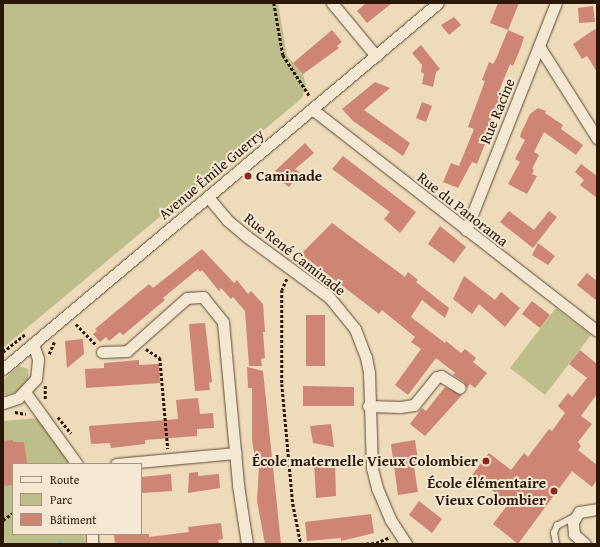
<!DOCTYPE html>
<html>
<head>
<meta charset="utf-8">
<style>
	body { margin:0 }
	#map { position:relative; width:600px; height:547px; overflow:hidden; background:#eedbba; font-family:"Gentium Book Plus",serif }
	div>[style] { position:absolute }
	.green>* { inset:0; background:#bebe8c }
	.stream>* { height:4px; margin:-2px; padding:0 2px; transform-origin:2px; border-radius:2px; background:#99bbb1 }
	.building>* { inset:0; background:#ce8573 }
	.path>* { height:2.5px; margin-top:-1.25px; transform-origin:0; background:repeating-linear-gradient(90deg,#2b1708 0 3px,transparent 0 5px) }
	.roads { filter:drop-shadow(0 0 1px #5c4834) drop-shadow(0 0 1px #5c4834) }
	.service>* { height:5.5px; margin:-2.75px; padding:0 2.75px; transform-origin:2.75px; border-radius:2.75px; background:#f4e8d2 }
	.minor>* { height:11px; margin:-5.5px; padding:0 5.5px; transform-origin:5.5px; border-radius:5.5px; background:#f4e8d2 }
	.dots>* { width:11px; height:11px; translate:-50% -50%; box-sizing:border-box; border:2px solid #f4e8d2; border-radius:50% }
	span { translate:-50% -50%; white-space:nowrap; text-align:center; line-height:1.15; -webkit-text-stroke:4px #f4e8d2; paint-order:stroke }
	.street-label { font-size:15px; color:#2b1708 }
	.poi-label { font-size:15px; color:#2b1708; font-weight:700 }
	.left { translate:0 -50%; text-align:left }
	.right { translate:-100% -50%; text-align:right }
	.frame { position:absolute; inset:0; border:4px solid #2b1708; pointer-events:none }
	.legend { position:absolute; left:12px; top:463px; width:130px; height:72px; box-sizing:border-box; background:#f4e8d2; border:1px solid #a49481; margin:0; padding:5px 7px; list-style:none; font-size:12px; color:#2b1708 }
	.legend li { display:flex; align-items:center; gap:8px; height:20px }
	.legend b { width:20px; border:1px solid #a49481 }
</style>
</head>
<body>
<div id="map">
	<div class="green">
		<div style="clip-path:polygon(3px 3px,278px 3px,287px 56px,303px 74px,306px 85px,302px 98px,3px 348px)"></div>
		<div style="clip-path:polygon(556px 308px,591px 335px,545px 395px,510px 368px)"></div>
		<div style="clip-path:polygon(19px 366px,28px 369px,29px 380px,19px 391px,6px 395px,3px 394px,3px 380px)"></div>
		<div style="clip-path:polygon(40px 418px,70px 464px,13px 464px,13px 534px,84px 534px,85px 544px,3px 544px,3px 421px)"></div>
	</div>
	<div class="stream">
		<div style="left:60px;top:541px;width:3px;rotate:72deg"></div>
	</div>
	<div class="building">
		<div style="clip-path:polygon(366px 3px,392px 3px,367px 23px,357px 11px)"></div>
		<div style="clip-path:polygon(498px 3px,519px 3px,508px 30px,490px 23px)"></div>
		<div style="clip-path:polygon(593px 6px,595px 22px,579px 23px,578px 8px)"></div>
		<div style="clip-path:polygon(454px 17px,461px 25px,449px 35px,441px 25px)"></div>
		<div style="clip-path:polygon(595px 29px,597px 34px,597px 72px,587px 56px,582px 59px,573px 44px)"></div>
		<div style="clip-path:polygon(332px 30px,342px 42px,337px 46px,339px 48px,303px 74px,293px 63px)"></div>
		<div style="clip-path:polygon(508px 30px,524px 37px,521px 47px,513px 66px,510px 64px,499px 91px,502px 93px,482px 143px,485px 144px,477px 164px,472px 162px,458px 188px,443px 182px,451px 163px,459px 166px,474px 129px,468px 127px,485px 81px,482px 80px,489px 62px,493px 64px,496px 59px)"></div>
		<div style="clip-path:polygon(421px 45px,440px 69px,436px 72px,433px 87px,422px 84px,424px 74px,421px 72px,422px 65px,412px 53px)"></div>
		<div style="clip-path:polygon(375px 82px,390px 88px,364px 110px,410px 143px,403px 156px,353px 121px,342px 109px)"></div>
		<div style="clip-path:polygon(422px 102px,432px 106px,426px 122px,416px 118px)"></div>
		<div style="clip-path:polygon(538px 108px,546px 111px,545px 113px,563px 125px,561px 129px,583px 145px,576px 155px,544px 132px,534px 152px,539px 155px,532px 169px,534px 170px,532px 174px,537px 176px,527px 194px,508px 184px,520px 162px,515px 159px,525px 140px,520px 137px,521px 133px,530px 114px)"></div>
		<div style="clip-path:polygon(305px 143px,314px 153px,295px 169px,300px 173px,289px 187px,275px 177px,278px 173px,275px 171px)"></div>
		<div style="clip-path:polygon(343px 156px,416px 212px,400px 233px,384px 219px,390px 212px,332px 169px)"></div>
		<div style="clip-path:polygon(581px 164px,597px 176px,597px 198px,580px 185px,584px 180px,575px 172px)"></div>
		<div style="clip-path:polygon(509px 211px,534px 230px,549px 211px,557px 217px,533px 248px,500px 222px)"></div>
		<div style="clip-path:polygon(332px 223px,405px 277px,408px 272px,418px 280px,416px 282px,449px 308px,445px 318px,422px 300px,411px 317px,445px 343px,446px 341px,461px 353px,465px 349px,476px 358px,473px 362px,487px 373px,475px 388px,470px 384px,467px 388px,464px 382px,453px 375px,455px 373px,436px 358px,408px 395px,395px 385px,421px 349px,411px 342px,415px 337px,382px 310px,379px 314px,301px 254px)"></div>
		<div style="clip-path:polygon(440px 226px,466px 247px,454px 263px,428px 244px)"></div>
		<div style="clip-path:polygon(538px 243px,555px 256px,548px 265px,532px 255px)"></div>
		<div style="clip-path:polygon(202px 249px,234px 283px,237px 280px,248px 294px,251px 291px,263px 304px,265px 332px,263px 332px,265px 358px,261px 359px,262px 366px,249px 366px,245px 311px,233px 297px,231px 299px,221px 288px,219px 291px,202px 270px,200px 272px,198px 269px,163px 298px,165px 300px,123px 335px,120px 332px,109px 341px,106px 337px,100px 342px,93px 334px,97px 331px,95px 329px,149px 284px,153px 288px)"></div>
		<div style="clip-path:polygon(587px 273px,597px 281px,597px 301px,577px 285px)"></div>
		<div style="clip-path:polygon(464px 276px,495px 300px,501px 292px,520px 308px,505px 327px,479px 304px,472px 314px,453px 299px)"></div>
		<div style="clip-path:polygon(532px 301px,550px 315px,540px 328px,522px 314px)"></div>
		<div style="clip-path:polygon(306px 315px,325px 315px,325px 366px,306px 366px)"></div>
		<div style="clip-path:polygon(205px 323px,212px 382px,209px 383px,210px 390px,195px 391px,189px 324px)"></div>
		<div style="clip-path:polygon(83px 339px,84px 354px,67px 368px,65px 341px)"></div>
		<div style="clip-path:polygon(580px 350px,597px 364px,597px 394px,581px 416px,592px 424px,578px 442px,581px 446px,578px 450px,597px 465px,597px 480px,592px 487px,572px 471px,518px 544px,493px 524px,509px 503px,472px 475px,489px 453px,511px 470px,524px 453px,528px 457px,549px 429px,552px 431px,565px 413px,558px 406px,568px 393px,572px 397px,587px 378px,569px 364px)"></div>
		<div style="clip-path:polygon(139px 360px,139px 365px,159px 364px,160px 383px,86px 388px,85px 369px,104px 368px,104px 363px)"></div>
		<div style="clip-path:polygon(247px 367px,263px 371px,281px 544px,265px 544px,257px 501px,259px 466px,256px 466px,252px 439px,252px 388px,248px 388px)"></div>
		<div style="clip-path:polygon(303px 386px,354px 387px,354px 406px,303px 406px)"></div>
		<div style="clip-path:polygon(445px 387px,462px 395px,425px 436px,410px 424px,422px 408px,426px 411px)"></div>
		<div style="clip-path:polygon(198px 398px,200px 414px,213px 413px,214px 428px,197px 429px,197px 436px,145px 440px,145px 444px,111px 448px,110px 443px,91px 444px,89px 426px,178px 419px,176px 400px)"></div>
		<div style="clip-path:polygon(331px 424px,334px 447px,313px 443px,310px 426px)"></div>
		<div style="clip-path:polygon(13px 440px,13px 442px,24px 442px,27px 464px,13px 464px,13px 485px,3px 486px,3px 441px)"></div>
		<div style="clip-path:polygon(415px 440px,419px 467px,414px 467px,418px 492px,398px 495px,391px 444px)"></div>
		<div style="clip-path:polygon(314px 462px,335px 463px,336px 496px,316px 498px)"></div>
		<div style="clip-path:polygon(198px 472px,198px 476px,219px 474px,220px 488px,188px 493px,189px 473px)"></div>
		<div style="clip-path:polygon(171px 474px,172px 491px,141px 493px,141px 477px)"></div>
		<div style="clip-path:polygon(419px 501px,442px 519px,432px 533px,409px 515px)"></div>
		<div style="clip-path:polygon(371px 514px,374px 533px,341px 541px,341px 538px,307px 541px,305px 522px)"></div>
		<div style="clip-path:polygon(221px 523px,223px 539px,218px 540px,219px 543px,115px 544px,114px 534px,149px 534px,149px 537px,189px 532px,188px 527px)"></div>
	</div>
	<div class="path">
		<div style="left:274px;top:3px;width:53px;rotate:80.2deg"></div>
		<div style="left:283px;top:55px;width:48px;rotate:57deg"></div>
		<div style="left:287px;top:279px;width:12px;rotate:114deg"></div>
		<div style="left:282px;top:290px;width:94px;rotate:90deg"></div>
		<div style="left:282px;top:384px;width:121px;rotate:84.8deg"></div>
		<div style="left:293px;top:504px;width:41px;rotate:78.7deg"></div>
		<div style="left:76px;top:324px;width:28px;rotate:46deg"></div>
		<div style="left:146px;top:349px;width:17px;rotate:33deg"></div>
		<div style="left:160px;top:358px;width:91px;rotate:85deg"></div>
		<div style="left:3px;top:352px;width:28px;rotate:-39deg"></div>
		<div style="left:49px;top:354px;width:13px;rotate:-67deg"></div>
		<div style="left:45px;top:399px;width:13px;rotate:-90deg"></div>
		<div style="left:15px;top:412px;width:11px;rotate:10deg"></div>
		<div style="left:58px;top:417px;width:21px;rotate:51deg"></div>
		<div style="left:3px;top:520px;width:12px;rotate:-35deg"></div>
		<div style="left:361px;top:544px;width:15px;rotate:-4deg"></div>
		<div style="left:376px;top:543px;width:15px;rotate:-23deg"></div>
	</div>
	<div class="roads">
		<div class="service">
			<div style="left:556px;top:544px;width:11px;rotate:-100deg"></div>
			<div style="left:554px;top:533px;width:8px;rotate:-67deg"></div>
			<div style="left:557px;top:526px;width:19px;rotate:-28deg"></div>
		</div>
		<div class="minor">
			<div style="left:332px;top:3px;width:69px;rotate:50.3deg"></div>
			<div style="left:539px;top:46px;width:109px;rotate:57.8deg"></div>
			<div style="left:312px;top:109px;width:361px;rotate:37.9deg"></div>
			<div style="left:208px;top:197px;width:30px;rotate:50deg"></div>
			<div style="left:227px;top:220px;width:25px;rotate:40deg"></div>
			<div style="left:246px;top:236px;width:103px;rotate:36.3deg"></div>
			<div style="left:329px;top:297px;width:41px;rotate:50.9deg"></div>
			<div style="left:355px;top:329px;width:30px;rotate:69deg"></div>
			<div style="left:366px;top:357px;width:16px;rotate:79deg"></div>
			<div style="left:369px;top:373px;width:95px;rotate:88.2deg"></div>
			<div style="left:372px;top:468px;width:21px;rotate:76deg"></div>
			<div style="left:377px;top:488px;width:34px;rotate:67deg"></div>
			<div style="left:390px;top:519px;width:30px;rotate:57deg"></div>
			<div style="left:466px;top:230px;width:244px;rotate:-68.4deg"></div>
			<div style="left:102px;top:352px;width:25px;rotate:-2deg"></div>
			<div style="left:127px;top:351px;width:80px;rotate:-41.5deg"></div>
			<div style="left:187px;top:298px;width:16px;rotate:-4deg"></div>
			<div style="left:203px;top:297px;width:32px;rotate:51deg"></div>
			<div style="left:223px;top:322px;width:164px;rotate:84.7deg"></div>
			<div style="left:238px;top:485px;width:60px;rotate:81.3deg"></div>
			<div style="left:3px;top:369px;width:568px;rotate:-40.08deg"></div>
			<div style="left:25px;top:392px;width:89px;rotate:54.2deg"></div>
			<div style="left:3px;top:403px;width:16px;rotate:-18deg"></div>
			<div style="left:18px;top:398px;width:26px;rotate:-47deg"></div>
			<div style="left:36px;top:379px;width:20px;rotate:-84deg"></div>
			<div style="left:38px;top:359px;width:16px;rotate:-108deg"></div>
			<div style="left:368px;top:406px;width:32px;rotate:2deg"></div>
			<div style="left:400px;top:407px;width:14px;rotate:-8deg"></div>
			<div style="left:414px;top:405px;width:36px;rotate:-51deg"></div>
			<div style="left:437px;top:377px;width:4px;rotate:-14deg"></div>
			<div style="left:441px;top:376px;width:22px;rotate:32deg"></div>
			<div style="left:116px;top:464px;width:120px;rotate:-5.3deg"></div>
			<div style="left:92px;top:544px;width:10px;rotate:-90deg"></div>
			<div style="left:585px;top:544px;width:15px;rotate:-138deg"></div>
			<div style="left:574px;top:534px;width:12px;rotate:-95deg"></div>
			<div style="left:573px;top:522px;width:12px;rotate:-59deg"></div>
			<div style="left:579px;top:512px;width:18px;rotate:-9deg"></div>
		</div>
	</div>
	<div class="dots">
		<div style="left:248px;top:176px;background:#8f2418"></div>
		<div style="left:486px;top:461px;background:#8f2418"></div>
		<div style="left:554px;top:491px;background:#8f2418"></div>
	</div>
	<div class="street-label">
		<span style="left:497px;top:111px;rotate:-68deg">Rue Racine</span>
		<span style="left:211px;top:174px;rotate:-40deg">Avenue Émile Guerry</span>
		<span style="left:463px;top:209px;rotate:38deg">Rue du Panorama</span>
		<span style="left:295px;top:254px;rotate:38deg">Rue René Caminade</span>
	</div>
	<div class="poi-label">
		<span class="left" style="left:256px;top:176px">Caminade</span>
		<span class="right" style="left:478px;top:461px">École maternelle Vieux Colombier</span>
		<span class="right" style="left:546px;top:491px">École élémentaire<br>Vieux Colombier</span>
	</div>
	<div class="frame"></div>
	<ul class="legend">
	<li><b style="height:5px;background:#f4e8d2"></b>Route</li>
	<li><b style="height:11px;background:#bebe8c"></b>Parc</li>
	<li><b style="height:11px;background:#ce8573"></b>Bâtiment</li>
	</ul>
</div>
</body>
</html>
